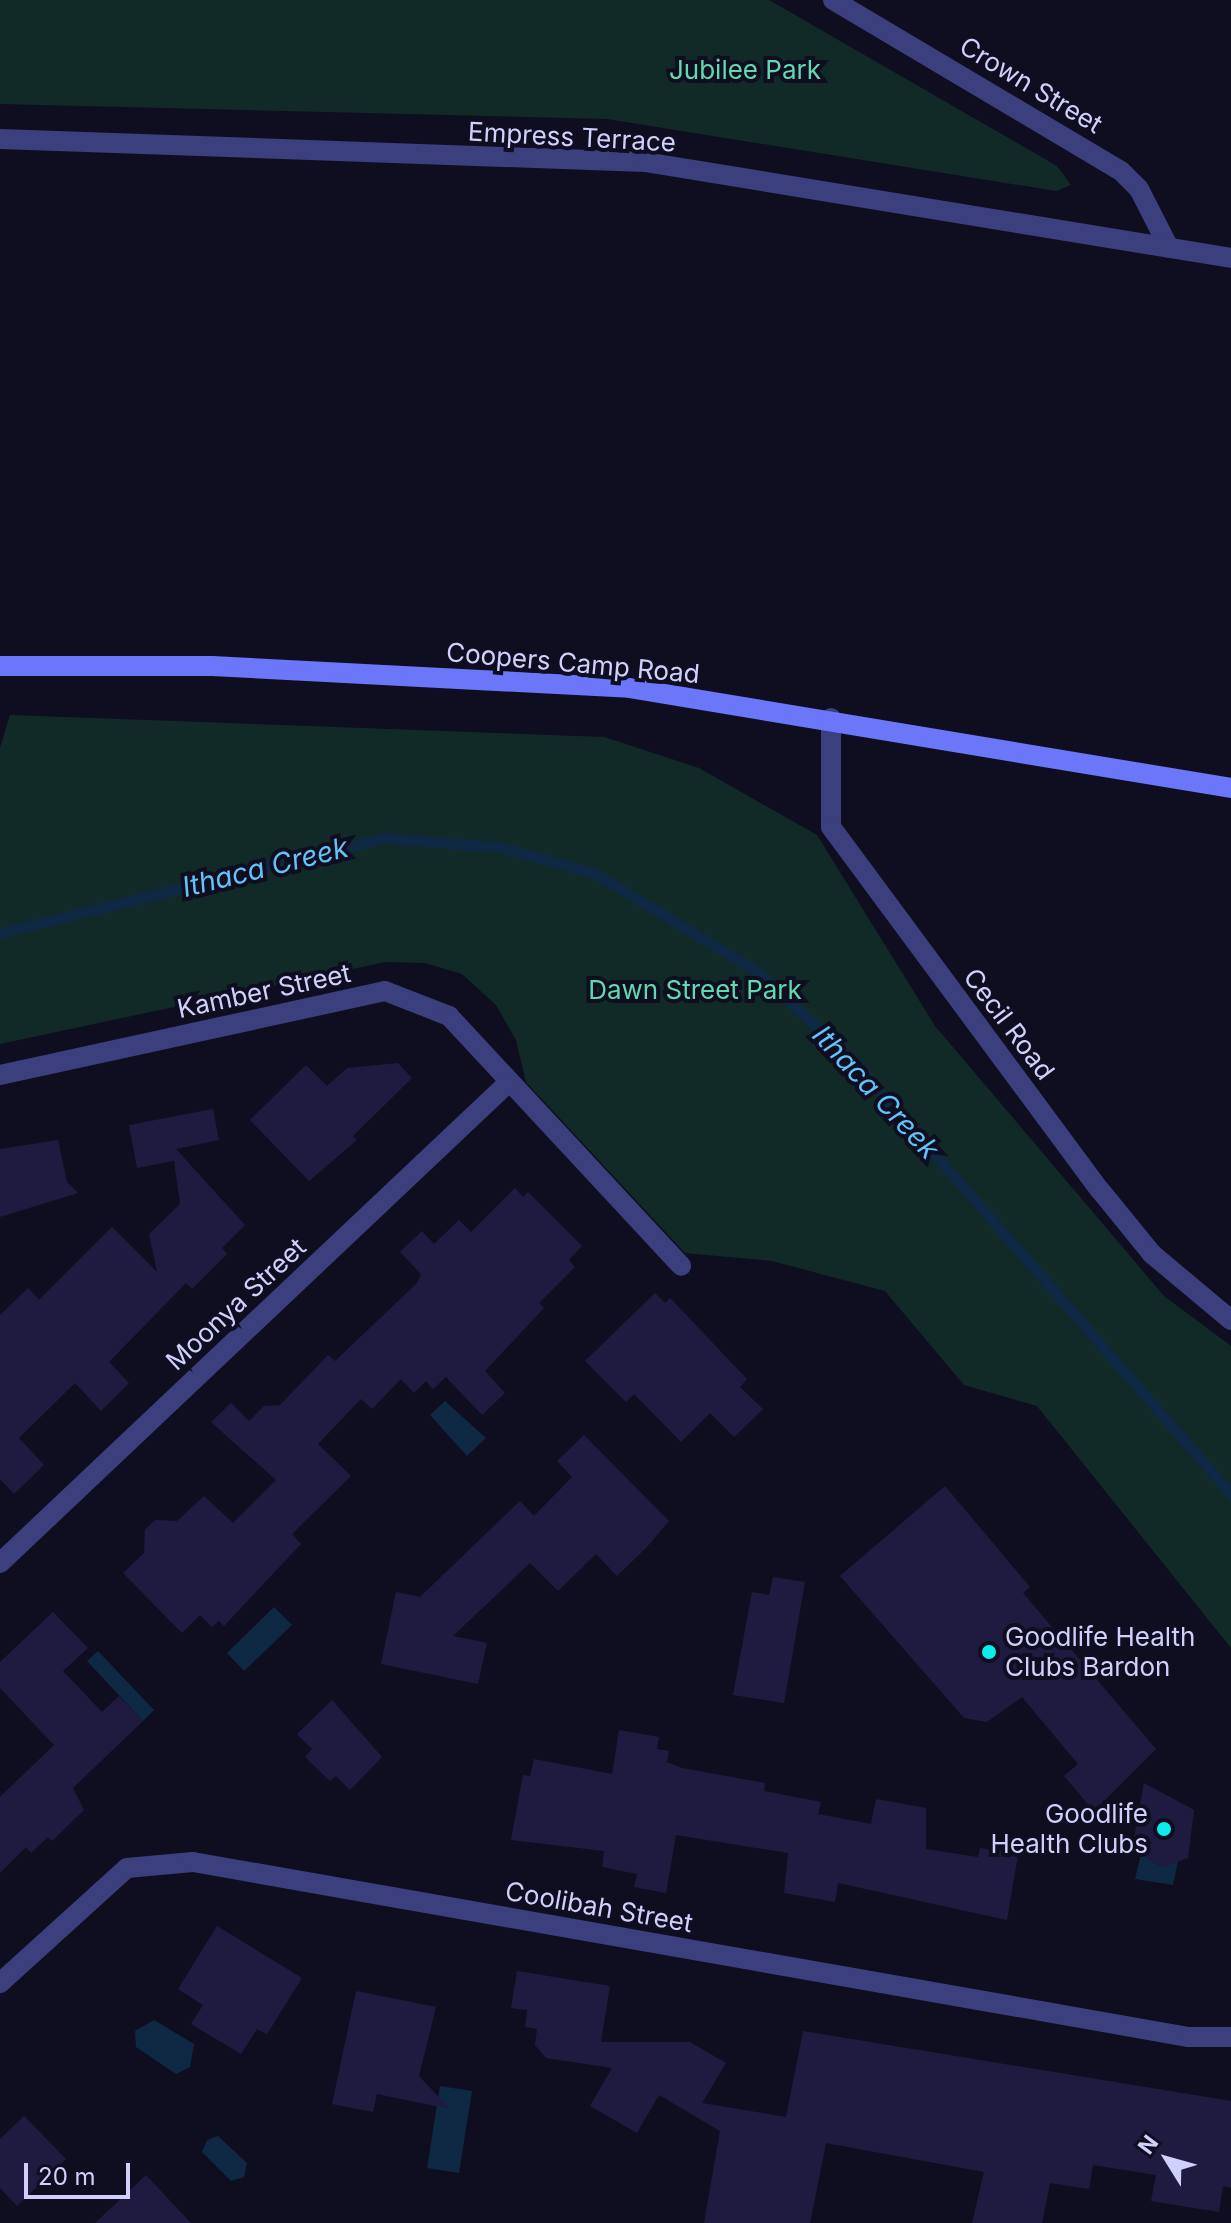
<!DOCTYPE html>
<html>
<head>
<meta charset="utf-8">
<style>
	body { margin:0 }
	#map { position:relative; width:1231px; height:2223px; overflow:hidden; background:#0f0e20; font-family:Inter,sans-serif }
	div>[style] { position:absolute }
	.green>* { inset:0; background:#112a27 }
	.water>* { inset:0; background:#0f2843 }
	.stream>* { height:11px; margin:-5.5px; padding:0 5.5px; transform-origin:5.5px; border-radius:5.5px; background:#0f2843 }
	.building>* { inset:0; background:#1f1b40 }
	.minor>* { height:20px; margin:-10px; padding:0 10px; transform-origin:10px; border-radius:10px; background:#3b3f7d }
	.secondary>* { height:20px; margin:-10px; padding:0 10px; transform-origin:10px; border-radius:10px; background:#6c76f8 }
	.dots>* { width:22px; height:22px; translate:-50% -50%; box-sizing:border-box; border:4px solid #0f0e20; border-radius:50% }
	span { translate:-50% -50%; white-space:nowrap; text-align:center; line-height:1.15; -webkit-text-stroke:8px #0f0e20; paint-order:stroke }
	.park-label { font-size:26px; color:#60d9ae }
	.street-label { font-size:26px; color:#d0d0fd }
	.poi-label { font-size:26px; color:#d0d0fd }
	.left { translate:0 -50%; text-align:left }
	.right { translate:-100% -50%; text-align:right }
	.water-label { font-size:28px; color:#63c2f7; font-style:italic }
	.north { position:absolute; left:1127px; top:2119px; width:80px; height:80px; -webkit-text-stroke:6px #0f0e20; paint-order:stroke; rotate:307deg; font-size:22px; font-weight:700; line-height:32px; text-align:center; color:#d0d0fd }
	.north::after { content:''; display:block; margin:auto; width:28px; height:36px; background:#d0d0fd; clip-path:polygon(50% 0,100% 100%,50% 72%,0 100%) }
	.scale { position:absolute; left:24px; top:2163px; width:106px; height:36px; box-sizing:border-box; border:4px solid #d0d0fd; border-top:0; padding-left:10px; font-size:24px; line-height:28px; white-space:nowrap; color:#d0d0fd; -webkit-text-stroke:6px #0f0e20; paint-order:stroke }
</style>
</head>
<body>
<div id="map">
	<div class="green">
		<div style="clip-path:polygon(0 0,769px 0,1057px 166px,1071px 185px,1056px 191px,607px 119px,0 104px)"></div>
		<div style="clip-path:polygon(10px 715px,604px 737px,699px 768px,817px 835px,935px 1026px,1164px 1296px,1231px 1346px,1231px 1648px,1037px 1406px,964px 1385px,885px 1291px,772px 1261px,685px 1253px,526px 1082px,516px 1040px,496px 1005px,462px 974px,425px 963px,385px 962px,0 1044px,0 748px)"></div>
	</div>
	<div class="water">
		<div style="clip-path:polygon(445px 1401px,486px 1438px,467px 1456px,430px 1415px)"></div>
		<div style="clip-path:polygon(274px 1607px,292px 1625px,244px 1671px,227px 1653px)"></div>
		<div style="clip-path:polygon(98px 1651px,154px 1710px,143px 1721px,87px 1661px)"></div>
		<div style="clip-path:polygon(1141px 1854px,1162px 1867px,1178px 1861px,1173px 1885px,1135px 1879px)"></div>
		<div style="clip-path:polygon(154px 2020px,194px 2044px,190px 2067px,176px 2074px,136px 2047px,135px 2031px)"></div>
		<div style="clip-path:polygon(440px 2086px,472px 2091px,459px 2173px,427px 2168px)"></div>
		<div style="clip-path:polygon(218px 2136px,247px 2163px,244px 2177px,231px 2181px,202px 2152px,207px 2140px)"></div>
	</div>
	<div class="stream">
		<div style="left:0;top:933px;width:395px;rotate:-13.9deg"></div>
		<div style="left:383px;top:838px;width:117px;rotate:4.4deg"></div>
		<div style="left:500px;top:847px;width:100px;rotate:15.7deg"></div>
		<div style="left:596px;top:874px;width:189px;rotate:31.2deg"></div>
		<div style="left:758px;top:972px;width:137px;rotate:43.2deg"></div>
		<div style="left:858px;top:1066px;width:568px;rotate:48.93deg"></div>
	</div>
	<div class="building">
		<div style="clip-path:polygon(398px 1063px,412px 1078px,353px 1136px,357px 1140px,309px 1181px,250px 1120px,306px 1065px,327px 1086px,347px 1068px)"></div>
		<div style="clip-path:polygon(213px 1109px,219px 1140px,176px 1149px,245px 1225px,222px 1248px,227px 1254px,192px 1289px,186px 1283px,109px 1362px,129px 1383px,101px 1411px,75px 1383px,19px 1438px,44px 1465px,14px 1494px,0 1479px,0 1315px,28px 1288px,39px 1300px,112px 1227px,157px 1272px,149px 1234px,180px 1204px,174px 1161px,137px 1168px,129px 1125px)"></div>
		<div style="clip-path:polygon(58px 1140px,67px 1182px,78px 1193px,0 1217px,0 1149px)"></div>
		<div style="clip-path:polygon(515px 1188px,523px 1197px,528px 1192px,582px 1246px,569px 1260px,575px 1267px,539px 1303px,544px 1308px,485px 1371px,505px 1393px,482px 1415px,446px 1377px,433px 1389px,426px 1381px,414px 1393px,401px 1379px,372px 1409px,361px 1399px,318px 1444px,351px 1476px,292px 1534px,301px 1544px,224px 1626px,219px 1621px,212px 1627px,200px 1615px,182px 1633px,123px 1573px,144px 1553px,145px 1530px,155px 1520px,177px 1521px,204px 1496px,233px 1523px,276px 1480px,211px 1422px,231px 1403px,249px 1421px,264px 1406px,280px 1405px,328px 1355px,335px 1361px,417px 1283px,421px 1274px,400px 1252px,422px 1231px,434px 1244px,459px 1220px,471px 1232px)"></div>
		<div style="clip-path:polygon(655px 1293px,665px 1303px,670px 1298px,747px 1379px,740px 1387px,763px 1409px,734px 1437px,710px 1413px,681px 1442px,634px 1394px,626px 1402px,585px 1361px)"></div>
		<div style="clip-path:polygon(584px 1435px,669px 1521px,647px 1547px,617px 1576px,596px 1554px,558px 1591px,530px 1563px,453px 1636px,487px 1643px,478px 1684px,381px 1664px,396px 1592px,420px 1597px,520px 1501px,534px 1516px,572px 1477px,557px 1461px)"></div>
		<div style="clip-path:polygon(945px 1486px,1030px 1587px,1023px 1593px,1156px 1749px,1094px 1811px,1064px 1776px,1078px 1764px,1022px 1697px,987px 1722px,964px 1718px,840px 1576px)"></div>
		<div style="clip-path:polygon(773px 1577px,805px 1582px,784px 1703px,733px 1695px,752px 1592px,769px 1595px)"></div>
		<div style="clip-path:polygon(53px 1612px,88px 1648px,63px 1671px,102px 1712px,119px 1696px,143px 1721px,73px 1788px,84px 1810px,52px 1841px,48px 1837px,31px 1853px,26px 1847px,0 1873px,0 1797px,54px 1745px,0 1688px,0 1662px)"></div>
		<div style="clip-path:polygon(332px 1700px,382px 1757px,350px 1790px,336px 1776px,330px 1781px,305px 1757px,312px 1749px,297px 1734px)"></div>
		<div style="clip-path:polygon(619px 1730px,659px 1737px,657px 1749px,669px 1751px,667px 1762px,682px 1768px,765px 1783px,764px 1791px,821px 1802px,818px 1814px,871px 1824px,876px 1799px,926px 1808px,926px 1849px,978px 1857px,980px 1848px,1018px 1854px,1007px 1920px,838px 1883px,835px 1902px,784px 1893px,788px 1853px,676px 1835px,666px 1893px,634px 1887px,637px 1874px,602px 1867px,604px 1851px,511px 1840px,523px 1775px,530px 1776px,534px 1759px,612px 1774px)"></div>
		<div style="clip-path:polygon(1144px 1783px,1194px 1810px,1188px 1858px,1162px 1867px,1132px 1849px)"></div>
		<div style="clip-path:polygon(217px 1926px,302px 1978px,267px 2034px,257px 2029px,241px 2054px,191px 2024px,203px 2005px,178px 1989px)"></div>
		<div style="clip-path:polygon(517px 1971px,610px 1986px,601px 2042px,690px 2042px,726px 2063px,702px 2103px,786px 2117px,803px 2031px,1231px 2101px,1231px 2188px,1223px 2186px,1219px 2212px,1151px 2201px,1156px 2175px,1093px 2165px,1089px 2189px,1050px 2183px,1042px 2223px,972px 2223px,984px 2172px,826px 2143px,810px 2223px,704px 2223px,720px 2131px,659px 2095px,637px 2133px,590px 2106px,612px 2068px,546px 2058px,535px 2045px,537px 2029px,525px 2027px,527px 2010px,511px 2008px)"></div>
		<div style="clip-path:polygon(356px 1991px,436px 2007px,419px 2076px,450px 2109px,377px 2094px,373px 2112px,332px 2104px)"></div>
		<div style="clip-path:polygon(24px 2116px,66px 2159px,17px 2206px,0 2188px,0 2139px)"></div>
		<div style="clip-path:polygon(146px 2175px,191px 2223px,95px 2223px)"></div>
	</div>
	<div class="minor">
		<div style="left:833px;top:0;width:335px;rotate:30.7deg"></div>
		<div style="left:1121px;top:171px;width:25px;rotate:45deg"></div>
		<div style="left:1139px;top:189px;width:66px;rotate:63deg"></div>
		<div style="left:0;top:139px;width:645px;rotate:2.04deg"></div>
		<div style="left:645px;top:162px;width:594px;rotate:9.3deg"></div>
		<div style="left:831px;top:718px;width:109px;rotate:90deg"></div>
		<div style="left:831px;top:827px;width:452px;rotate:53.5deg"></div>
		<div style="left:1100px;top:1190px;width:82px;rotate:50.9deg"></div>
		<div style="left:1152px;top:1254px;width:103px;rotate:39.9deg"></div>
		<div style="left:0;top:1075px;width:394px;rotate:-12.3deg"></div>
		<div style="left:385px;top:991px;width:69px;rotate:21.3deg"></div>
		<div style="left:449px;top:1016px;width:341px;rotate:47.1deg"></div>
		<div style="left:0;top:1563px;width:699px;rotate:-43.38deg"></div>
		<div style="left:0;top:1983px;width:171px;rotate:-42.2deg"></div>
		<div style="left:127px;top:1868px;width:66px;rotate:-5.2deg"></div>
		<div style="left:193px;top:1862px;width:1011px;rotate:9.97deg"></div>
		<div style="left:1189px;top:2037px;width:42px"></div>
	</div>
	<div class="secondary">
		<div style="left:0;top:666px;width:212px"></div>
		<div style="left:212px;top:666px;width:418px;rotate:3deg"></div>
		<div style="left:629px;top:688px;width:610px;rotate:9.43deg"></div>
	</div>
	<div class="dots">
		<div style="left:989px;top:1652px;background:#0beded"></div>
		<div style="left:1164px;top:1829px;background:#0beded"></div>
	</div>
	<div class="park-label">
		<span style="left:745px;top:70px">Jubilee Park</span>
		<span style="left:695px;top:990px">Dawn Street Park</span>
	</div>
	<div class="street-label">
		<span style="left:1031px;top:85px;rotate:31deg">Crown Street</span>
		<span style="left:572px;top:137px;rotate:3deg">Empress Terrace</span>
		<span style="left:573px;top:663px;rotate:5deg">Coopers Camp Road</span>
		<span style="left:264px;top:991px;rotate:-12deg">Kamber Street</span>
		<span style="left:1009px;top:1024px;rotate:53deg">Cecil Road</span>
		<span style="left:236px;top:1304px;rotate:-43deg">Moonya Street</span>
		<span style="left:599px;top:1907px;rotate:10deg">Coolibah Street</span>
	</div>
	<div class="poi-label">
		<span class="left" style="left:1005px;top:1652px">Goodlife Health<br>Clubs Bardon</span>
		<span class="right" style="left:1148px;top:1829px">Goodlife<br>Health Clubs</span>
	</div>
	<div class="water-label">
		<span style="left:265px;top:867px;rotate:-14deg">Ithaca Creek</span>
		<span style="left:876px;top:1092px;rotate:47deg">Ithaca Creek</span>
	</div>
	<div class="north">N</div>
	<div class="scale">20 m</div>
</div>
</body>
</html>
